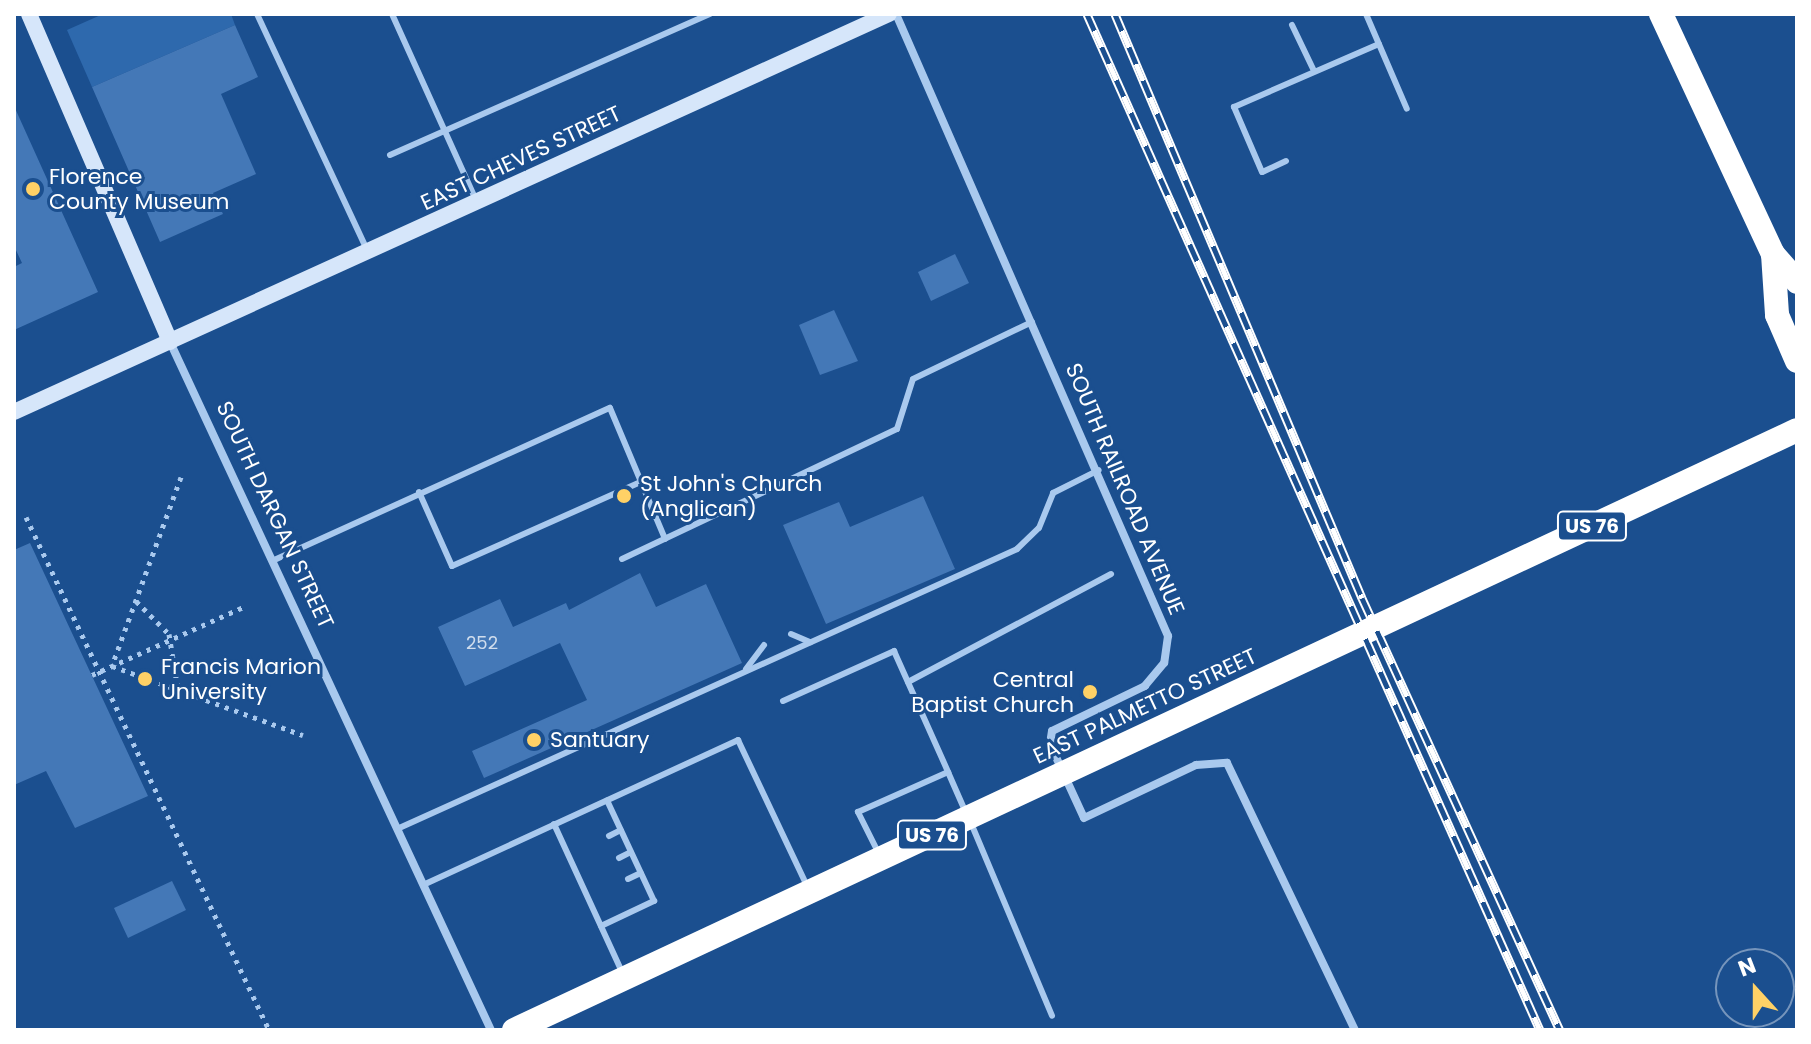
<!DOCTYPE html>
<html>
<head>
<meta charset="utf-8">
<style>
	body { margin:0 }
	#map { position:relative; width:1811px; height:1044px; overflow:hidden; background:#1b4f8f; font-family:Poppins,sans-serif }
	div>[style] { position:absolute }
	.green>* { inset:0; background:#2e69ad }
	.building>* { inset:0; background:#4478b7 }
	.path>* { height:5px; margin-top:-2.5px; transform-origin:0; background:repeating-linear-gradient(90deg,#a9c9ee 0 4px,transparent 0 10px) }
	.lane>* { height:6px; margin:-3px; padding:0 3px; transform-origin:3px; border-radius:3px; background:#a9c9ee }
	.street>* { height:8px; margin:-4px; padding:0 4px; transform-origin:4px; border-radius:4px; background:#a9c9ee }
	.secondary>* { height:16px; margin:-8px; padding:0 8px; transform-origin:8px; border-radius:8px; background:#d6e6fa }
	.highway>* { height:24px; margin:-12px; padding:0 12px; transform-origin:12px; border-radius:12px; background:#fff }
	.rail>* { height:9px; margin-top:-4.5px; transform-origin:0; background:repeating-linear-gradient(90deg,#1b4f8f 0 18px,#fff 0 36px); box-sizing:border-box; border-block:2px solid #fff }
	.dots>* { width:22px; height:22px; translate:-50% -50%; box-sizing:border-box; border:4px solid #1b4f8f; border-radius:50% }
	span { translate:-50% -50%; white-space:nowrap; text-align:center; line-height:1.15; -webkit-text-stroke:6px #1b4f8f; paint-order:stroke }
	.number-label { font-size:18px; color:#d0dded }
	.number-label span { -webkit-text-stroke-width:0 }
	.shield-label span { padding:2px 6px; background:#1b4f8f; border:2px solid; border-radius:6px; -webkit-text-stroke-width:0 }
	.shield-label { font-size:20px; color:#fff; font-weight:700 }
	.street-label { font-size:22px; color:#fff }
	.poi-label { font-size:22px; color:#fff }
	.left { translate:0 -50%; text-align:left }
	.right { translate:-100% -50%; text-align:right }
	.frame { position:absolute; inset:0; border:16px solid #fff; pointer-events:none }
	.north { position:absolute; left:1715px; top:948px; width:80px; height:80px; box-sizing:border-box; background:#1b4f8f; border:2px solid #7695bc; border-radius:50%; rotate:339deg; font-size:22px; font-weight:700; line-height:32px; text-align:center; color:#fff }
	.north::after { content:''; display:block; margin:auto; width:28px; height:36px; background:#ffd166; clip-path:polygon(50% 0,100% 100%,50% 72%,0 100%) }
</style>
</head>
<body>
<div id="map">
	<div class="green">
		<div style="clip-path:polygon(103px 14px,231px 14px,235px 25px,92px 87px,67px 30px)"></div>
	</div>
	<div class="building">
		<div style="clip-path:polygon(235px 25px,258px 77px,221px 94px,256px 174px,213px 193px,223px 214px,160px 242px,92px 87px)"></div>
		<div style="clip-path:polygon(14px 106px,98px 292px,14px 330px,14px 267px,22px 263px,14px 246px)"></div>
		<div style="clip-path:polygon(955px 254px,969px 283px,931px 301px,918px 272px)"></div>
		<div style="clip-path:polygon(834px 310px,858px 361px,820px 375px,799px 325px)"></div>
		<div style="clip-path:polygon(923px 496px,955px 569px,826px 624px,783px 525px,839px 502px,850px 527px)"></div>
		<div style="clip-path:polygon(30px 543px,148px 796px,75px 828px,46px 771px,14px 785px,14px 550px)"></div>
		<div style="clip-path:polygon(640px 573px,656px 607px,706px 584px,742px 663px,484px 778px,472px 751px,587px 700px,560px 643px,465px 686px,438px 627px,500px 599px,513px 627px,566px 603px,569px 610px)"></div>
		<div style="clip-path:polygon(172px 881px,186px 910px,128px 938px,114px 908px)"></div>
	</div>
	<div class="path">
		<div style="left:181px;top:477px;width:201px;rotate:110.1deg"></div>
		<div style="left:112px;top:666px;width:203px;rotate:19.9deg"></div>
		<div style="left:26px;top:517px;width:568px;rotate:64.65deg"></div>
		<div style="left:136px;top:601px;width:47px;rotate:45deg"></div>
		<div style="left:169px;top:634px;width:57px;rotate:80.9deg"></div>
		<div style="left:92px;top:675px;width:166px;rotate:-24.2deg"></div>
	</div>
	<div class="lane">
		<div style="left:257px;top:14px;width:260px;rotate:65deg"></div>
		<div style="left:392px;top:14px;width:204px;rotate:65.7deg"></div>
		<div style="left:1366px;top:14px;width:103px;rotate:66.7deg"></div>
		<div style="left:1292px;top:25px;width:51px;rotate:64.4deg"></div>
		<div style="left:390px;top:155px;width:350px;rotate:-23.8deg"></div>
		<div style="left:1286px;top:161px;width:26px;rotate:155deg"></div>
		<div style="left:1262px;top:172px;width:71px;rotate:-113.3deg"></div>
		<div style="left:1234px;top:107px;width:158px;rotate:-23.5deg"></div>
		<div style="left:419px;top:492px;width:81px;rotate:66deg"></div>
		<div style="left:452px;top:566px;width:207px;rotate:-24deg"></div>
		<div style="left:622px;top:559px;width:304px;rotate:-25.3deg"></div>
		<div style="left:897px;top:429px;width:52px;rotate:-72.3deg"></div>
		<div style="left:913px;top:379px;width:132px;rotate:-25.6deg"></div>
		<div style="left:272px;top:561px;width:371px;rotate:-24.4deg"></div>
		<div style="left:610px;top:408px;width:142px;rotate:67.2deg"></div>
		<div style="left:791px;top:634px;width:21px;rotate:23deg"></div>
		<div style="left:746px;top:669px;width:30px;rotate:-53deg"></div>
		<div style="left:908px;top:682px;width:230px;rotate:-28deg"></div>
		<div style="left:783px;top:701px;width:122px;rotate:-24.2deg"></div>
		<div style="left:894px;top:651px;width:133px;rotate:65.9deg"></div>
		<div style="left:971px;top:823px;width:209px;rotate:67.2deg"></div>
		<div style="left:554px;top:824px;width:165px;rotate:65.3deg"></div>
		<div style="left:397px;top:829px;width:680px;rotate:-24.3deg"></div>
		<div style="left:1017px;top:549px;width:30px;rotate:-44deg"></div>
		<div style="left:1039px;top:528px;width:38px;rotate:-68deg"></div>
		<div style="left:1053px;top:493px;width:51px;rotate:-26.6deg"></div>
		<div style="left:609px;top:836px;width:13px;rotate:-27deg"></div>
		<div style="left:878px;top:852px;width:45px;rotate:-116.6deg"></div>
		<div style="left:858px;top:812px;width:98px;rotate:-24deg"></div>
		<div style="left:948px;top:772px;width:45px;rotate:66.3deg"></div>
		<div style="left:619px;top:858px;width:13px;rotate:-27deg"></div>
		<div style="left:628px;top:879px;width:14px;rotate:-25deg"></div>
		<div style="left:423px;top:885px;width:347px;rotate:-24.7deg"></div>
		<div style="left:738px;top:740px;width:161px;rotate:64.7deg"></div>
		<div style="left:601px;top:926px;width:59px;rotate:-25.3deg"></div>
		<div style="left:654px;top:901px;width:111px;rotate:-115deg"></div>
	</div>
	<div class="street">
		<div style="left:896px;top:14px;width:679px;rotate:66.38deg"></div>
		<div style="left:1168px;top:636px;width:27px;rotate:98deg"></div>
		<div style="left:1164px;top:663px;width:30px;rotate:130deg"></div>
		<div style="left:1145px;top:686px;width:103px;rotate:154.2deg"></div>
		<div style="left:1052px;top:731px;width:13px;rotate:99deg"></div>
		<div style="left:1050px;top:744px;width:81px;rotate:65.3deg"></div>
		<div style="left:1084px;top:818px;width:124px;rotate:-25.3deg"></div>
		<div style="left:1196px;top:765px;width:31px;rotate:-4deg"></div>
		<div style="left:1227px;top:763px;width:296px;rotate:64.4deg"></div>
		<div style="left:170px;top:342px;width:759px;rotate:64.99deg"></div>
	</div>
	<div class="secondary">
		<div style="left:29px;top:14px;width:357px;rotate:66.7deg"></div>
		<div style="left:14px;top:412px;width:961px;rotate:-24.46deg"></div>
	</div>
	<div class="highway">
		<div style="left:1661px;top:14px;width:265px;rotate:65deg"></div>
		<div style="left:1773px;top:254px;width:37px;rotate:49deg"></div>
		<div style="left:1773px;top:254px;width:61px;rotate:86.2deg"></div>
		<div style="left:1777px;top:315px;width:50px;rotate:66.5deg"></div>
		<div style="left:514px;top:1030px;width:1416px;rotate:-25.06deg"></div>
	</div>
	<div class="rail">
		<div style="left:1087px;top:14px;width:1112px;rotate:65.97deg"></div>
		<div style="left:1115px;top:14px;width:634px;rotate:67.07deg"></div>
		<div style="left:1362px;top:598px;width:475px;rotate:65.4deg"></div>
	</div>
	<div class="dots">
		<div style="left:33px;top:189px;background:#ffd166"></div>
		<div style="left:624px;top:496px;background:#ffd166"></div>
		<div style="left:145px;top:679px;background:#ffd166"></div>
		<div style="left:1090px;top:692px;background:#ffd166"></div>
		<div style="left:534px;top:740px;background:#ffd166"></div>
	</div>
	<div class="number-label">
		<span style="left:482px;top:643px">252</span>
	</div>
	<div class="shield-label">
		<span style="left:1592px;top:526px">US 76</span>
		<span style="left:932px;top:835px">US 76</span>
	</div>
	<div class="street-label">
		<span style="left:521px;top:158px;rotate:-25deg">EAST CHEVES STREET</span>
		<span style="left:1125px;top:489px;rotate:67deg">SOUTH RAILROAD AVENUE</span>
		<span style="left:275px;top:515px;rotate:65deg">SOUTH DARGAN STREET</span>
		<span style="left:1145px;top:706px;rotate:-25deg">EAST PALMETTO STREET</span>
	</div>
	<div class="poi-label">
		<span class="left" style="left:49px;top:189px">Florence<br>County Museum</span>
		<span class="left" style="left:640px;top:496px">St John's Church<br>(Anglican)</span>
		<span class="left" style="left:161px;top:679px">Francis Marion<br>University</span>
		<span class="right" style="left:1074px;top:692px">Central<br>Baptist Church</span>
		<span class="left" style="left:550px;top:740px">Santuary</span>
	</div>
	<div class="frame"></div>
	<div class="north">N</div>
</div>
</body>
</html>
